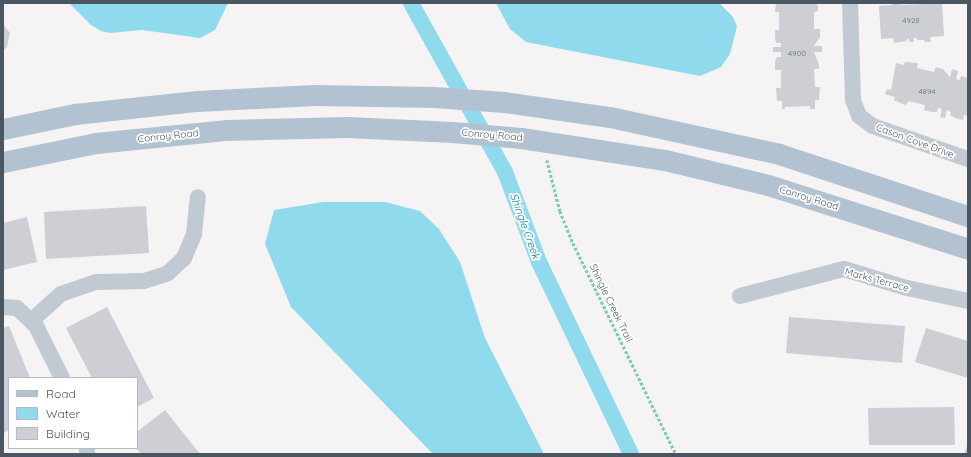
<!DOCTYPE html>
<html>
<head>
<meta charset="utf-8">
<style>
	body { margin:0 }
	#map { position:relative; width:971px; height:457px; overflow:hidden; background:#f5f3f3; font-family:Quicksand,sans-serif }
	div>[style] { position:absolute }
	.water>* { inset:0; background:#90daee }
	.canal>* { height:16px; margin:-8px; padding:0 8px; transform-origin:8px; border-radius:8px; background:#90daee }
	.building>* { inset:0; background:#cdcfd5 }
	.path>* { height:2.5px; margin-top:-1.25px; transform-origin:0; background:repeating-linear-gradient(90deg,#7ad0a6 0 3px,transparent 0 5px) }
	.minor>* { height:16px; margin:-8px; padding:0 8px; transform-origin:8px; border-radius:8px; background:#c1cad2 }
	.major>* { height:21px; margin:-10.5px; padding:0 10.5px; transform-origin:10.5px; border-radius:10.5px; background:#b3c2d1 }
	span { translate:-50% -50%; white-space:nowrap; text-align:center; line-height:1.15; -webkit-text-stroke:3.5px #fff; paint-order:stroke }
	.number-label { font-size:8px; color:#6b747e }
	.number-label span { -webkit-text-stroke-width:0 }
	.street-label { font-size:10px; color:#4a5661 }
	.water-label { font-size:11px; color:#0c7c9b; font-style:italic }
	.frame { position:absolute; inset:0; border:4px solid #4a5661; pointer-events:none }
	.legend { position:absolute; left:8px; top:377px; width:130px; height:72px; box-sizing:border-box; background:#fff; border:1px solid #b7bbc0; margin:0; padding:5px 7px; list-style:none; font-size:12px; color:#4a5661 }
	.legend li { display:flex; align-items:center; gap:8px; height:20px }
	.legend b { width:20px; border:1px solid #b7bbc0 }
</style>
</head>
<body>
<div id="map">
	<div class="water">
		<div style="clip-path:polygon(69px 3px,228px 3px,215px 30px,200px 38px,142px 30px,110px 33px,101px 31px,91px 25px)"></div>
		<div style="clip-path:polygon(496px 3px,719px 3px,733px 17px,737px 26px,730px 54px,721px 67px,700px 76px,526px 42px,510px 29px)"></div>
		<div style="clip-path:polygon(323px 202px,385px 202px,420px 211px,439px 229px,460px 262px,485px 338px,544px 454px,433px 454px,291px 307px,265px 244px,274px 210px)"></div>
	</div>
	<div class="canal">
		<div style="left:411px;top:3px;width:193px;rotate:60.9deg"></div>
		<div style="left:505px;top:172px;width:96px;rotate:69.3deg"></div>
		<div style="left:539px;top:262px;width:213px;rotate:64.4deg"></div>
	</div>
	<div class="building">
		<div style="clip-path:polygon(776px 3px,816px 3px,818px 7px,818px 11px,814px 12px,814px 29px,820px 29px,820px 37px,814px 46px,822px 46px,822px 52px,814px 52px,819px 65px,819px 69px,814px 69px,815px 87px,820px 87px,819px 100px,815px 100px,815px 109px,810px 109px,810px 106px,785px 107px,785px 109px,782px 109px,782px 101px,777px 101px,776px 88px,781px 88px,781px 70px,775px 70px,775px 62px,777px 57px,781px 57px,781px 52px,773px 52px,773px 47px,781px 47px,781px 43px,776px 43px,775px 37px,775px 30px,779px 30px,779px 12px,775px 12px)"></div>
		<div style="clip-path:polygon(892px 3px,904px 5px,942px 3px,944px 36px,930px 37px,931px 42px,925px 42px,924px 40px,917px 40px,917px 38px,914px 38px,914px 42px,910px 42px,908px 38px,906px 41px,894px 43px,893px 38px,881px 39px,879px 6px,892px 5px)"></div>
		<div style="clip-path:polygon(3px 24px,10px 33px,7px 47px,3px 51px)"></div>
		<div style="clip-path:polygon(905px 62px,918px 63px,917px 68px,934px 72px,936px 67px,943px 69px,950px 77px,952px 69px,958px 71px,956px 79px,960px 80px,961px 76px,968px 78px,968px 116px,964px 115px,963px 120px,955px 118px,950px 115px,951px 112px,947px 110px,945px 118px,940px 117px,942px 109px,938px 108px,937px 112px,931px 112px,924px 110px,925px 105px,908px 101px,906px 105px,900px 103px,894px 100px,895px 97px,885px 94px,887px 89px,891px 90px,896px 63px,904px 65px)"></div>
		<div style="clip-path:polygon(146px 206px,149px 253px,46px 259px,44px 212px)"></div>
		<div style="clip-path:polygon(27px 217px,37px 262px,3px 270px,3px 223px)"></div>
		<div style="clip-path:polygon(107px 307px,154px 398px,137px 407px,137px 378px,92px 378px,66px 328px)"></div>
		<div style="clip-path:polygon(789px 317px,905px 326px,902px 363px,786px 353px)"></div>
		<div style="clip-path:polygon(9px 326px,30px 378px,9px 378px,9px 430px,4px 433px,3px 328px)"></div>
		<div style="clip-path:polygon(926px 328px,968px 341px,968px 378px,915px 362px)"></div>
		<div style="clip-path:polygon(954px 407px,955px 445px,869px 445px,868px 408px)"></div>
		<div style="clip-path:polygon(165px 410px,200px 454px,141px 454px,136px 448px,137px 432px)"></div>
		<div style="clip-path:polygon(968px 443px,968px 454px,964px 454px)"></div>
	</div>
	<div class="path">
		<div style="left:547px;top:160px;width:53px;rotate:75.7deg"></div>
		<div style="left:560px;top:211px;width:35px;rotate:68deg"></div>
		<div style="left:573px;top:243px;width:235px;rotate:64deg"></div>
	</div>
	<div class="minor">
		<div style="left:850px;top:3px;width:97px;rotate:88.2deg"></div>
		<div style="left:853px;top:100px;width:17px;rotate:69deg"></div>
		<div style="left:859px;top:116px;width:17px;rotate:36deg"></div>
		<div style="left:873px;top:126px;width:101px;rotate:19.2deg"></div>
		<div style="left:740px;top:296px;width:107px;rotate:-14.6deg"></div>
		<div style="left:844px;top:269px;width:66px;rotate:16.8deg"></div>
		<div style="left:907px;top:288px;width:62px;rotate:12deg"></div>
		<div style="left:3px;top:307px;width:14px;rotate:4deg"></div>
		<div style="left:17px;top:308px;width:26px;rotate:43deg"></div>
		<div style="left:36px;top:326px;width:58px;rotate:63.4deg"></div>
		<div style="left:31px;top:321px;width:40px;rotate:-42deg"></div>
		<div style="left:61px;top:294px;width:37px;rotate:-19deg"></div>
		<div style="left:96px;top:282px;width:48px;rotate:-1.2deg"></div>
		<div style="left:144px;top:281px;width:25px;rotate:-18deg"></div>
		<div style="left:168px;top:273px;width:22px;rotate:-43deg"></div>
		<div style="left:184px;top:258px;width:26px;rotate:-67deg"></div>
		<div style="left:194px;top:234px;width:37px;rotate:-84deg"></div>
		<div style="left:87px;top:454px;width:6px;rotate:-90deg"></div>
	</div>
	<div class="major">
		<div style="left:3px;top:129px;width:74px;rotate:-11.8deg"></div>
		<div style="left:75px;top:114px;width:123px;rotate:-6.1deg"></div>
		<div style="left:197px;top:101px;width:118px;rotate:-2.9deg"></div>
		<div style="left:315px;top:95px;width:119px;rotate:1deg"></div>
		<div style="left:434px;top:97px;width:70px;rotate:4.1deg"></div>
		<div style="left:504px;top:102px;width:107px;rotate:8.1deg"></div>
		<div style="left:610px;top:117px;width:173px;rotate:12.3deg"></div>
		<div style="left:779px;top:154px;width:199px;rotate:18.2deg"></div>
		<div style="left:3px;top:162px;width:95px;rotate:-11.5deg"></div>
		<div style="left:96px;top:143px;width:132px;rotate:-5.7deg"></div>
		<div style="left:227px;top:130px;width:120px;rotate:-1.4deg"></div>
		<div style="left:347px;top:127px;width:106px;rotate:2.7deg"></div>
		<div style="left:453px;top:132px;width:68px;rotate:5deg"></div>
		<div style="left:521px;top:138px;width:146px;rotate:8.7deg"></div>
		<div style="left:665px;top:160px;width:106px;rotate:13.6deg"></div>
		<div style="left:768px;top:185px;width:210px;rotate:17.7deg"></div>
	</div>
	<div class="number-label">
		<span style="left:911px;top:21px">4928</span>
		<span style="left:797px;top:54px">4900</span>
		<span style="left:927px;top:92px">4894</span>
	</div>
	<div class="street-label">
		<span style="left:492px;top:135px;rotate:5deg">Conroy Road</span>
		<span style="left:168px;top:136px;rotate:-6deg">Conroy Road</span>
		<span style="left:915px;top:141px;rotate:20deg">Cason Cove Drive</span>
		<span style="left:809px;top:198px;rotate:17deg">Conroy Road</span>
		<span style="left:877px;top:280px;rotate:15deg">Marks Terrace</span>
		<span style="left:611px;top:303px;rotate:64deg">Shingle Creek Trail</span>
	</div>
	<div class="water-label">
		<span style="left:525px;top:226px;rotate:70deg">Shingle Creek</span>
	</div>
	<div class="frame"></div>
	<ul class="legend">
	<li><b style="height:5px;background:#b3c2d1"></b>Road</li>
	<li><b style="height:11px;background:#90daee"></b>Water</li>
	<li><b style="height:11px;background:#cdcfd5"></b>Building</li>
	</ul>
</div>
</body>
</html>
